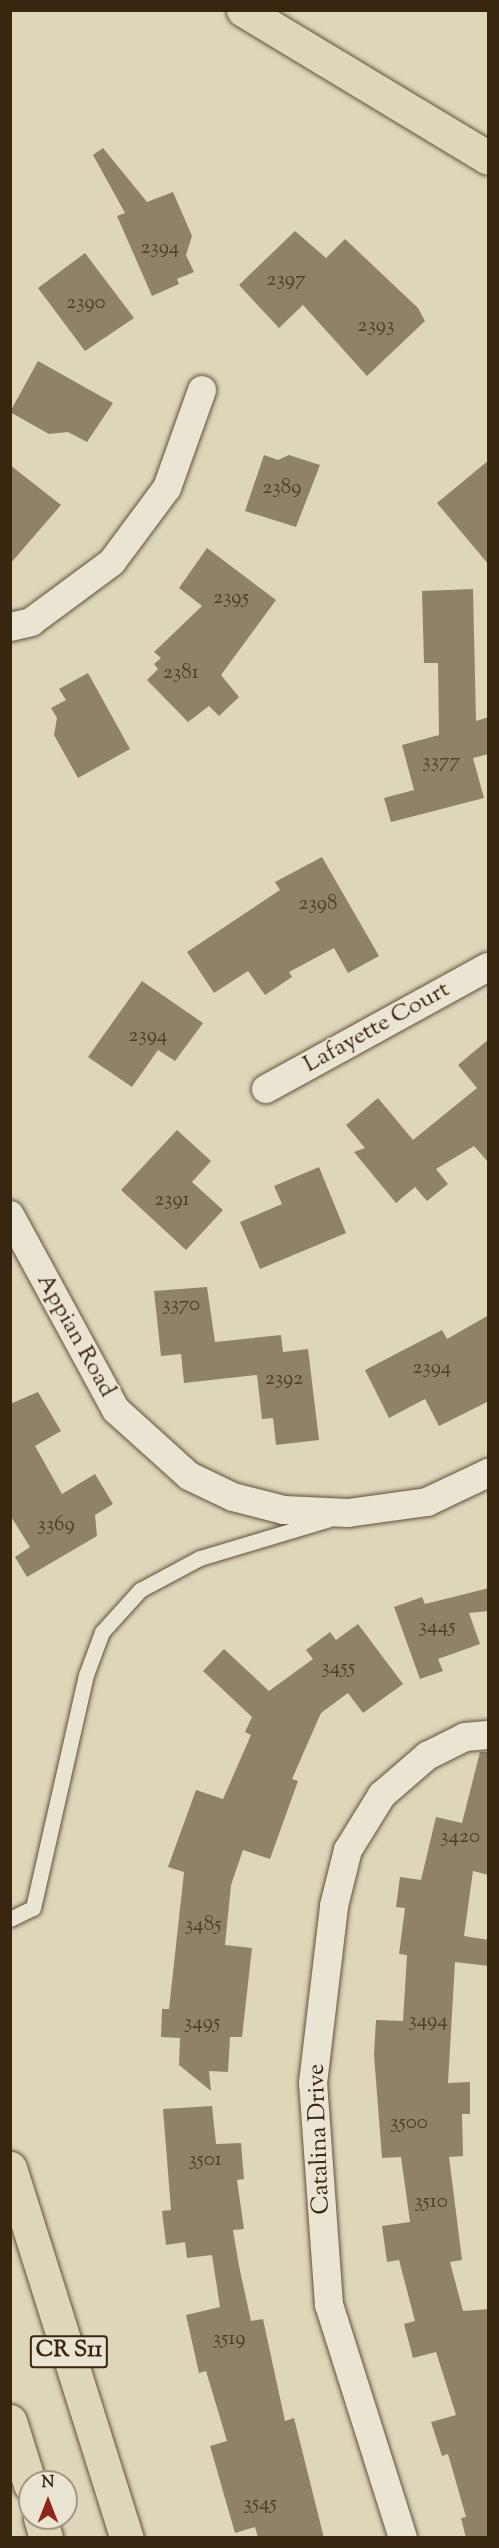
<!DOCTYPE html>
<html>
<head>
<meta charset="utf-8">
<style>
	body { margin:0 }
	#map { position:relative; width:499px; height:2548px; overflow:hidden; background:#ded6b9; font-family:"Sorts Mill Goudy",serif }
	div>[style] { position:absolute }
	.building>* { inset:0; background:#8f8268 }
	.roads { filter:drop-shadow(0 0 2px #62523b) drop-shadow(0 0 2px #62523b) }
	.lane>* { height:15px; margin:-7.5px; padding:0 7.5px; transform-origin:7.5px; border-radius:7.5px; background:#eae4d2 }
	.street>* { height:28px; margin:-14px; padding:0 14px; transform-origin:14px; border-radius:14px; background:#eae4d2 }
	.primary>* { height:33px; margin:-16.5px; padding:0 16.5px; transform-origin:16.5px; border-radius:16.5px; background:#ded6b9 }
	span { translate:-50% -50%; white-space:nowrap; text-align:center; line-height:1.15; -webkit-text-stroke:4.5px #eae4d2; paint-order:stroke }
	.number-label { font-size:21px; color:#4e3d27 }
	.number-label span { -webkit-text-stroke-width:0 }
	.shield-label span { padding:2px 4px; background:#eae4d2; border:2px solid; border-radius:4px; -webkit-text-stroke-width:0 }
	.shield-label { font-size:22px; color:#392611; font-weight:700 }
	.street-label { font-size:24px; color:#392611 }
	.frame { position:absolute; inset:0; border:12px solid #392611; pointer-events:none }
	.north { position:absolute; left:18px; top:2470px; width:60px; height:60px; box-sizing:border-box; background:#eae4d2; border:2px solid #a39885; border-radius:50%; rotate:0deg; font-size:16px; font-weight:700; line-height:24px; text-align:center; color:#392611 }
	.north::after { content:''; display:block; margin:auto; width:21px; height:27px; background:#8f2418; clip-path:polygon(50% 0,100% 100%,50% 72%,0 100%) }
</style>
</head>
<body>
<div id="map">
	<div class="building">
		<div style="clip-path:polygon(103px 148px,147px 202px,173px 192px,192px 236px,186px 255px,194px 272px,177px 279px,179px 284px,152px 296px,117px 216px,125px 213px,93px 155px)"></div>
		<div style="clip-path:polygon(295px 231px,326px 258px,345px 239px,418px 308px,425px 321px,367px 376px,303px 305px,279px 328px,239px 285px)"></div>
		<div style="clip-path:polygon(85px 253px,134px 318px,85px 351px,38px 288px)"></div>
		<div style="clip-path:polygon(38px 361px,113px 403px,87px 442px,68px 432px,49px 434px,10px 412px)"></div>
		<div style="clip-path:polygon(264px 455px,278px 460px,289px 455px,320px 465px,296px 527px,245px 511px)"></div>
		<div style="clip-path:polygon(489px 460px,489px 565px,437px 503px)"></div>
		<div style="clip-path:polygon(10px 465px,61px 505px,10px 564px)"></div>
		<div style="clip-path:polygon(207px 548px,276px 600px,221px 675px,239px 697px,219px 716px,209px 706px,188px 722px,147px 680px,158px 669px,154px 664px,161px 658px,154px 652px,202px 606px,179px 588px)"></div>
		<div style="clip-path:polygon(473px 589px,476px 721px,489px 717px,489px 754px,473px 758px,484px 798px,391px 822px,384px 798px,414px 790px,402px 745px,439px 735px,438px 663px,424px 663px,422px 591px)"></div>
		<div style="clip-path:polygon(88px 673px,130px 749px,78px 778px,54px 735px,57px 718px,51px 708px,66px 700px,59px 689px)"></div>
		<div style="clip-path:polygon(322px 857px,379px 956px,348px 973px,334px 948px,289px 972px,292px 977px,265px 995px,248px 971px,214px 993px,187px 952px,280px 890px,275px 882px)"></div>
		<div style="clip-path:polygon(142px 981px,203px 1023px,175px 1061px,158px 1050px,132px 1087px,88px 1057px)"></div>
		<div style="clip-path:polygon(489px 1039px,489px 1163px,474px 1146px,436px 1169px,448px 1184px,427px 1201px,415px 1187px,396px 1203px,354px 1152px,365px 1148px,346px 1125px,378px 1098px,413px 1140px,477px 1088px,458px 1065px)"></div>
		<div style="clip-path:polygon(177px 1130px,211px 1161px,192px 1182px,223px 1210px,186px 1250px,121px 1190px)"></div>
		<div style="clip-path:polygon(319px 1167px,346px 1233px,260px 1269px,240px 1222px,282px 1204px,274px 1186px)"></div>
		<div style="clip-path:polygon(207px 1287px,215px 1342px,281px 1335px,283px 1352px,308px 1349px,319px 1440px,276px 1445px,273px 1418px,262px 1419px,257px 1375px,184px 1383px,181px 1354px,161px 1356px,154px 1291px)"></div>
		<div style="clip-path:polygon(489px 1315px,489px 1401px,439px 1426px,425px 1399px,389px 1418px,365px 1370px,442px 1330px,447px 1339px)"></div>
		<div style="clip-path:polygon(38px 1392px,61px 1431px,35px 1446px,62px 1494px,95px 1474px,113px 1504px,95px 1515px,97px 1536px,27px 1577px,15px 1557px,30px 1547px,10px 1515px,10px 1404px)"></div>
		<div style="clip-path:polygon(489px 1588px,489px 1611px,469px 1613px,480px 1644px,438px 1659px,443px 1671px,420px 1679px,394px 1607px,422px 1597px,425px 1604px)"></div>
		<div style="clip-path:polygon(358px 1624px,403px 1684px,363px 1713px,348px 1693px,321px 1713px,292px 1779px,298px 1781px,270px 1859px,243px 1850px,231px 1885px,225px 1945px,252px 1948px,242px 2037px,230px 2037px,228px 2072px,209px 2071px,211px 2091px,179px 2065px,180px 2038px,161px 2037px,162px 2009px,169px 2009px,184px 1872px,168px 1867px,196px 1790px,223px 1799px,251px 1735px,245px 1732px,252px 1717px,203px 1671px,224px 1649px,269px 1691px,313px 1659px,306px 1650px,330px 1632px,336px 1640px)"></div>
		<div style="clip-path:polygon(480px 1752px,489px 1752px,489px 1875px,473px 1871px,464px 1936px,489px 1940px,489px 1966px,455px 1962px,448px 2083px,470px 2082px,470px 2114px,462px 2114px,463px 2156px,449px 2157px,462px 2260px,450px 2262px,463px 2311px,489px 2309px,489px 2538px,466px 2538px,461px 2518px,466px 2517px,448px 2454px,442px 2456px,431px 2422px,456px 2415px,436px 2352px,413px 2358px,404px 2324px,415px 2321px,399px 2260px,387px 2262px,382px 2226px,410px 2222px,401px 2157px,382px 2158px,374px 2055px,376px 2020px,403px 2021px,407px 1955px,399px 1954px,405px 1908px,396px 1907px,400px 1877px,421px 1880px,436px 1817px,462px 1823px)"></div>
		<div style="clip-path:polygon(212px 2106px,216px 2144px,241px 2143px,244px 2179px,237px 2180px,244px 2229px,233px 2230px,239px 2266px,251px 2321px,263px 2319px,285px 2421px,294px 2418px,324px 2538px,258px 2538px,255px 2527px,235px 2533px,210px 2446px,227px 2441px,206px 2371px,199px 2373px,186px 2315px,220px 2307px,212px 2255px,187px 2258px,185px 2242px,166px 2245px,162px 2211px,171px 2210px,163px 2109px)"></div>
	</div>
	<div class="roads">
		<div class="lane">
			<div style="left:10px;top:1919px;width:25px;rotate:-26deg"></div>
			<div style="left:33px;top:1908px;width:239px;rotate:-77.2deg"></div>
			<div style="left:86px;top:1675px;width:46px;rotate:-69.6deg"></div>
			<div style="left:102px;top:1632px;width:57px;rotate:-47.9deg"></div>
			<div style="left:140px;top:1590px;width:68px;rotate:-28.1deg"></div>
			<div style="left:200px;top:1558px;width:133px;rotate:-16.7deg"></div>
		</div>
		<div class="street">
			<div style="left:10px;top:627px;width:22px;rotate:-13deg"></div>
			<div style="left:31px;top:622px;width:101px;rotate:-36.5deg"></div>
			<div style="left:112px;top:562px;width:92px;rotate:-53.4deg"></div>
			<div style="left:167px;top:488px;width:104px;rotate:-70.3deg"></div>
			<div style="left:266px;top:1089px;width:253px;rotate:-28.8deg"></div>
			<div style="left:10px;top:1215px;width:222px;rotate:61.5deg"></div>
			<div style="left:116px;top:1410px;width:98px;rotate:42.1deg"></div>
			<div style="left:189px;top:1476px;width:49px;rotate:25.5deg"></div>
			<div style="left:233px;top:1497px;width:53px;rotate:14.3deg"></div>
			<div style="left:284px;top:1510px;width:64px;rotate:2.7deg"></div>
			<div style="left:348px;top:1513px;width:80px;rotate:-7.9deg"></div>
			<div style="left:427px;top:1502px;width:68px;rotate:-25.4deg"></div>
			<div style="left:403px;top:2538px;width:244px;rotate:-107.6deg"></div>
			<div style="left:329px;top:2305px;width:223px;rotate:-94.1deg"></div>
			<div style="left:313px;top:2083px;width:178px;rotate:-83.2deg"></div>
			<div style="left:334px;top:1906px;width:58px;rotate:-76deg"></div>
			<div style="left:348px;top:1850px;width:65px;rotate:-58.3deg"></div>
			<div style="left:382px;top:1795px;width:60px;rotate:-40.9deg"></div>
			<div style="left:427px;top:1756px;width:42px;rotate:-26.6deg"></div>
			<div style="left:465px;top:1737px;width:23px;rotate:-5deg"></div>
		</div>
		<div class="primary">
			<div style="left:243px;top:10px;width:286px;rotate:31.1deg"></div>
			<div style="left:10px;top:2168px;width:388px;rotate:72.5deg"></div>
			<div style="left:10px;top:2421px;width:67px;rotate:72.6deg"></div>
			<div style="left:40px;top:2518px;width:21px;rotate:73deg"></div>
		</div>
	</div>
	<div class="number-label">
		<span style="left:160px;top:248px">2394</span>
		<span style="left:286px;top:280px">2397</span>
		<span style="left:86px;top:303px">2390</span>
		<span style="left:376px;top:326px">2393</span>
		<span style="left:282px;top:488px">2389</span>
		<span style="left:231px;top:598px">2395</span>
		<span style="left:181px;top:673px">2381</span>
		<span style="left:441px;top:762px">3377</span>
		<span style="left:318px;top:904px">2398</span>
		<span style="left:148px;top:1036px">2394</span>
		<span style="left:172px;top:1200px">2391</span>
		<span style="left:181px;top:1305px">3370</span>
		<span style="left:432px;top:1368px">2394</span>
		<span style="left:284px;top:1379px">2392</span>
		<span style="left:56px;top:1525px">3369</span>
		<span style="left:437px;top:1627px">3445</span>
		<span style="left:338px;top:1668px">3455</span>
		<span style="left:460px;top:1837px">3420</span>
		<span style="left:203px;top:1925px">3485</span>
		<span style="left:428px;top:2021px">3494</span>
		<span style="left:202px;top:2023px">3495</span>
		<span style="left:409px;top:2123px">3500</span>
		<span style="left:205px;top:2160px">3501</span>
		<span style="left:431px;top:2202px">3510</span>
		<span style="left:229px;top:2339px">3519</span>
		<span style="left:260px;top:2504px">3545</span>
	</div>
	<div class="shield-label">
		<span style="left:69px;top:2352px">CR S11</span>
	</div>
	<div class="street-label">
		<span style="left:377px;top:1028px;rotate:-29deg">Lafayette Court</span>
		<span style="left:75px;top:1336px;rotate:61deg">Appian Road</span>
		<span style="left:320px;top:2139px;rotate:-92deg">Catalina Drive</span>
	</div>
	<div class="frame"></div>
	<div class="north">N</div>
</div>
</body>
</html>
